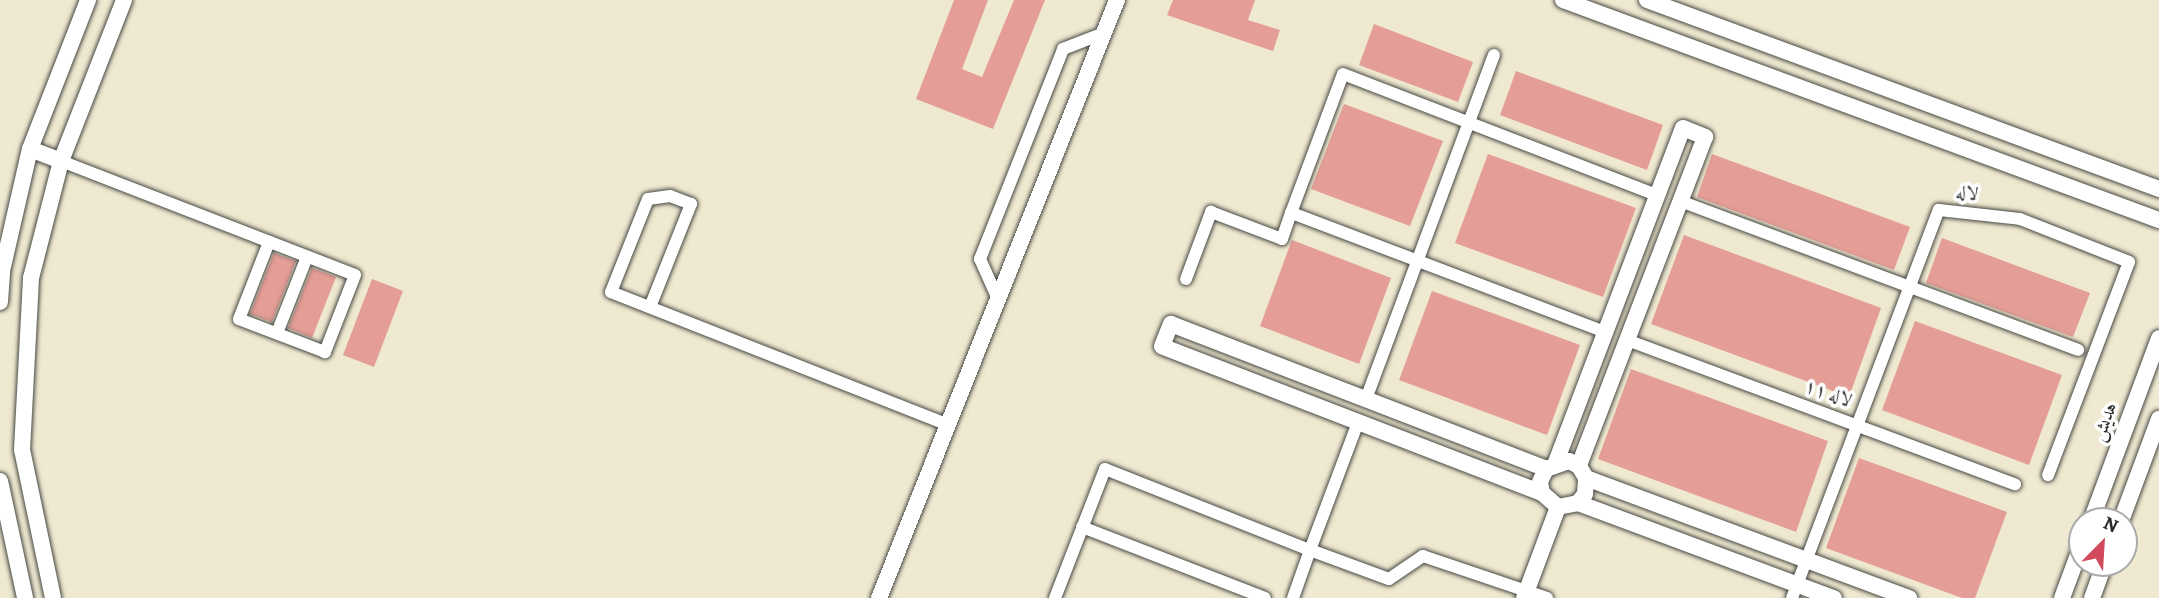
<!DOCTYPE html>
<html>
<head>
<meta charset="utf-8">
<style>
	body { margin:0 }
	#map { position:relative; width:2159px; height:598px; overflow:hidden; background:#eee9d0; font-family:Alegreya,Amiri,serif }
	div>[style] { position:absolute }
	.building>* { inset:0; background:#e49d97 }
	.roads { filter:drop-shadow(0 0 2px #484844) drop-shadow(0 0 2px #484844) }
	.minor>* { height:12px; margin:-6px; padding:0 6px; transform-origin:6px; border-radius:6px; background:#fff }
	.tertiary>* { height:16px; margin:-8px; padding:0 8px; transform-origin:8px; border-radius:8px; background:#fff }
	span { translate:-50% -50%; white-space:nowrap; text-align:center; line-height:1.15; -webkit-text-stroke:7px #fff; paint-order:stroke }
	.street-label { font-size:19px; color:#2b2b2b }
	.north { position:absolute; left:2068px; top:507px; width:70px; height:70px; box-sizing:border-box; background:#fff; border:2px solid #aaa; border-radius:50%; rotate:24deg; font-size:19px; font-weight:700; line-height:28px; text-align:center; color:#2b2b2b }
	.north::after { content:''; display:block; margin:auto; width:24px; height:32px; background:#d1495b; clip-path:polygon(50% 0,100% 100%,50% 72%,0 100%) }
</style>
</head>
<body>
<div id="map">
	<div class="building">
		<div style="clip-path:polygon(954px 0,988px 0,962px 69px,982px 77px,1014px 0,1045px 0,993px 129px,916px 99px)"></div>
		<div style="clip-path:polygon(1173px 0,1255px 0,1248px 20px,1280px 30px,1273px 51px,1167px 15px)"></div>
		<div style="clip-path:polygon(1374px 24px,1473px 62px,1458px 102px,1359px 65px)"></div>
		<div style="clip-path:polygon(1516px 71px,1663px 125px,1647px 170px,1500px 115px)"></div>
		<div style="clip-path:polygon(1344px 104px,1443px 141px,1410px 226px,1311px 189px)"></div>
		<div style="clip-path:polygon(1488px 154px,1636px 208px,1603px 297px,1455px 243px)"></div>
		<div style="clip-path:polygon(1712px 154px,1910px 227px,1894px 270px,1697px 197px)"></div>
		<div style="clip-path:polygon(1684px 235px,1881px 308px,1849px 397px,1651px 324px)"></div>
		<div style="clip-path:polygon(1942px 238px,2090px 293px,2073px 337px,1926px 283px)"></div>
		<div style="clip-path:polygon(1292px 240px,1391px 278px,1359px 364px,1260px 326px)"></div>
		<div style="clip-path:polygon(274px 253px,296px 261px,272px 322px,250px 314px)"></div>
		<div style="clip-path:polygon(312px 268px,336px 277px,312px 338px,288px 328px)"></div>
		<div style="clip-path:polygon(372px 279px,403px 291px,374px 367px,343px 355px)"></div>
		<div style="clip-path:polygon(1432px 291px,1580px 345px,1547px 435px,1399px 380px)"></div>
		<div style="clip-path:polygon(1915px 321px,2062px 375px,2029px 465px,1882px 410px)"></div>
		<div style="clip-path:polygon(1631px 369px,1828px 441px,1796px 532px,1598px 459px)"></div>
		<div style="clip-path:polygon(1859px 458px,2007px 512px,1975px 598px,1962px 598px,1826px 548px)"></div>
	</div>
	<div class="roads">
		<div class="minor">
			<div style="left:61px;top:161px;width:315px;rotate:21.2deg"></div>
			<div style="left:355px;top:275px;width:83px;rotate:111.3deg"></div>
			<div style="left:325px;top:352px;width:92px;rotate:-159deg"></div>
			<div style="left:239px;top:319px;width:83px;rotate:-68.7deg"></div>
			<div style="left:1680px;top:201px;width:425px;rotate:20.5deg"></div>
			<div style="left:1186px;top:279px;width:72px;rotate:-69.5deg"></div>
			<div style="left:1211px;top:212px;width:76px;rotate:20.8deg"></div>
			<div style="left:1282px;top:239px;width:28px;rotate:-71deg"></div>
			<div style="left:998px;top:299px;width:44px;rotate:-114.2deg"></div>
			<div style="left:980px;top:259px;width:226px;rotate:-68.4deg"></div>
			<div style="left:1063px;top:49px;width:44px;rotate:-21.3deg"></div>
			<div style="left:650px;top:307px;width:111px;rotate:-68.3deg"></div>
			<div style="left:691px;top:204px;width:22px;rotate:-159deg"></div>
			<div style="left:670px;top:196px;width:22px;rotate:172deg"></div>
			<div style="left:648px;top:199px;width:100px;rotate:111.7deg"></div>
			<div style="left:611px;top:292px;width:362px;rotate:21.5deg"></div>
			<div style="left:1605px;top:332px;width:336px;rotate:-159.2deg"></div>
			<div style="left:1291px;top:213px;width:148px;rotate:-69.5deg"></div>
			<div style="left:1343px;top:74px;width:337px;rotate:21.1deg"></div>
			<div style="left:277px;top:333px;width:82px;rotate:-68.5deg"></div>
			<div style="left:1627px;top:340px;width:414px;rotate:20.4deg"></div>
			<div style="left:1366px;top:399px;width:367px;rotate:-69.6deg"></div>
			<div style="left:1082px;top:527px;width:196px;rotate:21.2deg"></div>
			<div style="left:1055px;top:598px;width:138px;rotate:-68.8deg"></div>
			<div style="left:1105px;top:469px;width:220px;rotate:21.6deg"></div>
			<div style="left:1310px;top:550px;width:137px;rotate:-69.4deg"></div>
			<div style="left:1293px;top:598px;width:51px;rotate:-70.5deg"></div>
			<div style="left:1310px;top:550px;width:84px;rotate:20.2deg"></div>
			<div style="left:1389px;top:579px;width:41px;rotate:-34.1deg"></div>
			<div style="left:1423px;top:556px;width:131px;rotate:18.7deg"></div>
			<div style="left:1792px;top:598px;width:415px;rotate:-69.3deg"></div>
			<div style="left:1939px;top:210px;width:81px;rotate:6.3deg"></div>
			<div style="left:2020px;top:219px;width:117px;rotate:21.5deg"></div>
			<div style="left:2129px;top:262px;width:228px;rotate:110.8deg"></div>
		</div>
		<div class="tertiary">
			<div style="left:1563px;top:0;width:635px;rotate:20.26deg"></div>
			<div style="left:1647px;top:0;width:546px;rotate:20.26deg"></div>
			<div style="left:30px;top:149px;width:33px;rotate:21deg"></div>
			<div style="left:0;top:302px;width:31px;rotate:-86deg"></div>
			<div style="left:2px;top:271px;width:125px;rotate:-77.1deg"></div>
			<div style="left:30px;top:149px;width:160px;rotate:-68.7deg"></div>
			<div style="left:1556px;top:462px;width:357px;rotate:-69.2deg"></div>
			<div style="left:1683px;top:128px;width:24px;rotate:22deg"></div>
			<div style="left:1705px;top:137px;width:352px;rotate:111deg"></div>
			<div style="left:1586px;top:478px;width:345px;rotate:20.4deg"></div>
			<div style="left:0;top:481px;width:120px;rotate:77.9deg"></div>
			<div style="left:1542px;top:493px;width:407px;rotate:-158.9deg"></div>
			<div style="left:1162px;top:346px;width:24px;rotate:-68deg"></div>
			<div style="left:1171px;top:324px;width:402px;rotate:21.1deg"></div>
			<div style="left:1578px;top:503px;width:11px;rotate:-52deg"></div>
			<div style="left:1585px;top:494px;width:16px;rotate:-86deg"></div>
			<div style="left:1586px;top:478px;width:14px;rotate:-120deg"></div>
			<div style="left:1579px;top:466px;width:11px;rotate:-153deg"></div>
			<div style="left:1569px;top:461px;width:24px;rotate:161deg"></div>
			<div style="left:1546px;top:469px;width:14px;rotate:115deg"></div>
			<div style="left:1540px;top:482px;width:11px;rotate:80deg"></div>
			<div style="left:1542px;top:493px;width:21px;rotate:41deg"></div>
			<div style="left:1558px;top:507px;width:20px;rotate:-11deg"></div>
			<div style="left:1578px;top:503px;width:273px;rotate:20.4deg"></div>
			<div style="left:2091px;top:521px;width:195px;rotate:-69.6deg"></div>
			<div style="left:2121px;top:521px;width:109px;rotate:-69.6deg"></div>
			<div style="left:53px;top:598px;width:151px;rotate:-101.8deg"></div>
			<div style="left:22px;top:450px;width:172px;rotate:-87deg"></div>
			<div style="left:31px;top:278px;width:121px;rotate:-75.6deg"></div>
			<div style="left:61px;top:161px;width:173px;rotate:-68.6deg"></div>
			<div style="left:879px;top:598px;width:644px;rotate:-68.3deg"></div>
			<div style="left:1524px;top:598px;width:97px;rotate:-69.5deg"></div>
			<div style="left:2062px;top:598px;width:58px;rotate:-69.7deg"></div>
			<div style="left:2092px;top:598px;width:37px;rotate:-70deg"></div>
		</div>
	</div>
	<div class="street-label">
		<span style="left:1967px;top:194px;rotate:6deg">لاله</span>
		<span style="left:1828px;top:394px;rotate:20deg">لاله ۱۱</span>
		<span style="left:2105px;top:422px;rotate:-69deg">هدیش</span>
	</div>
	<div class="north">N</div>
</div>
</body>
</html>
